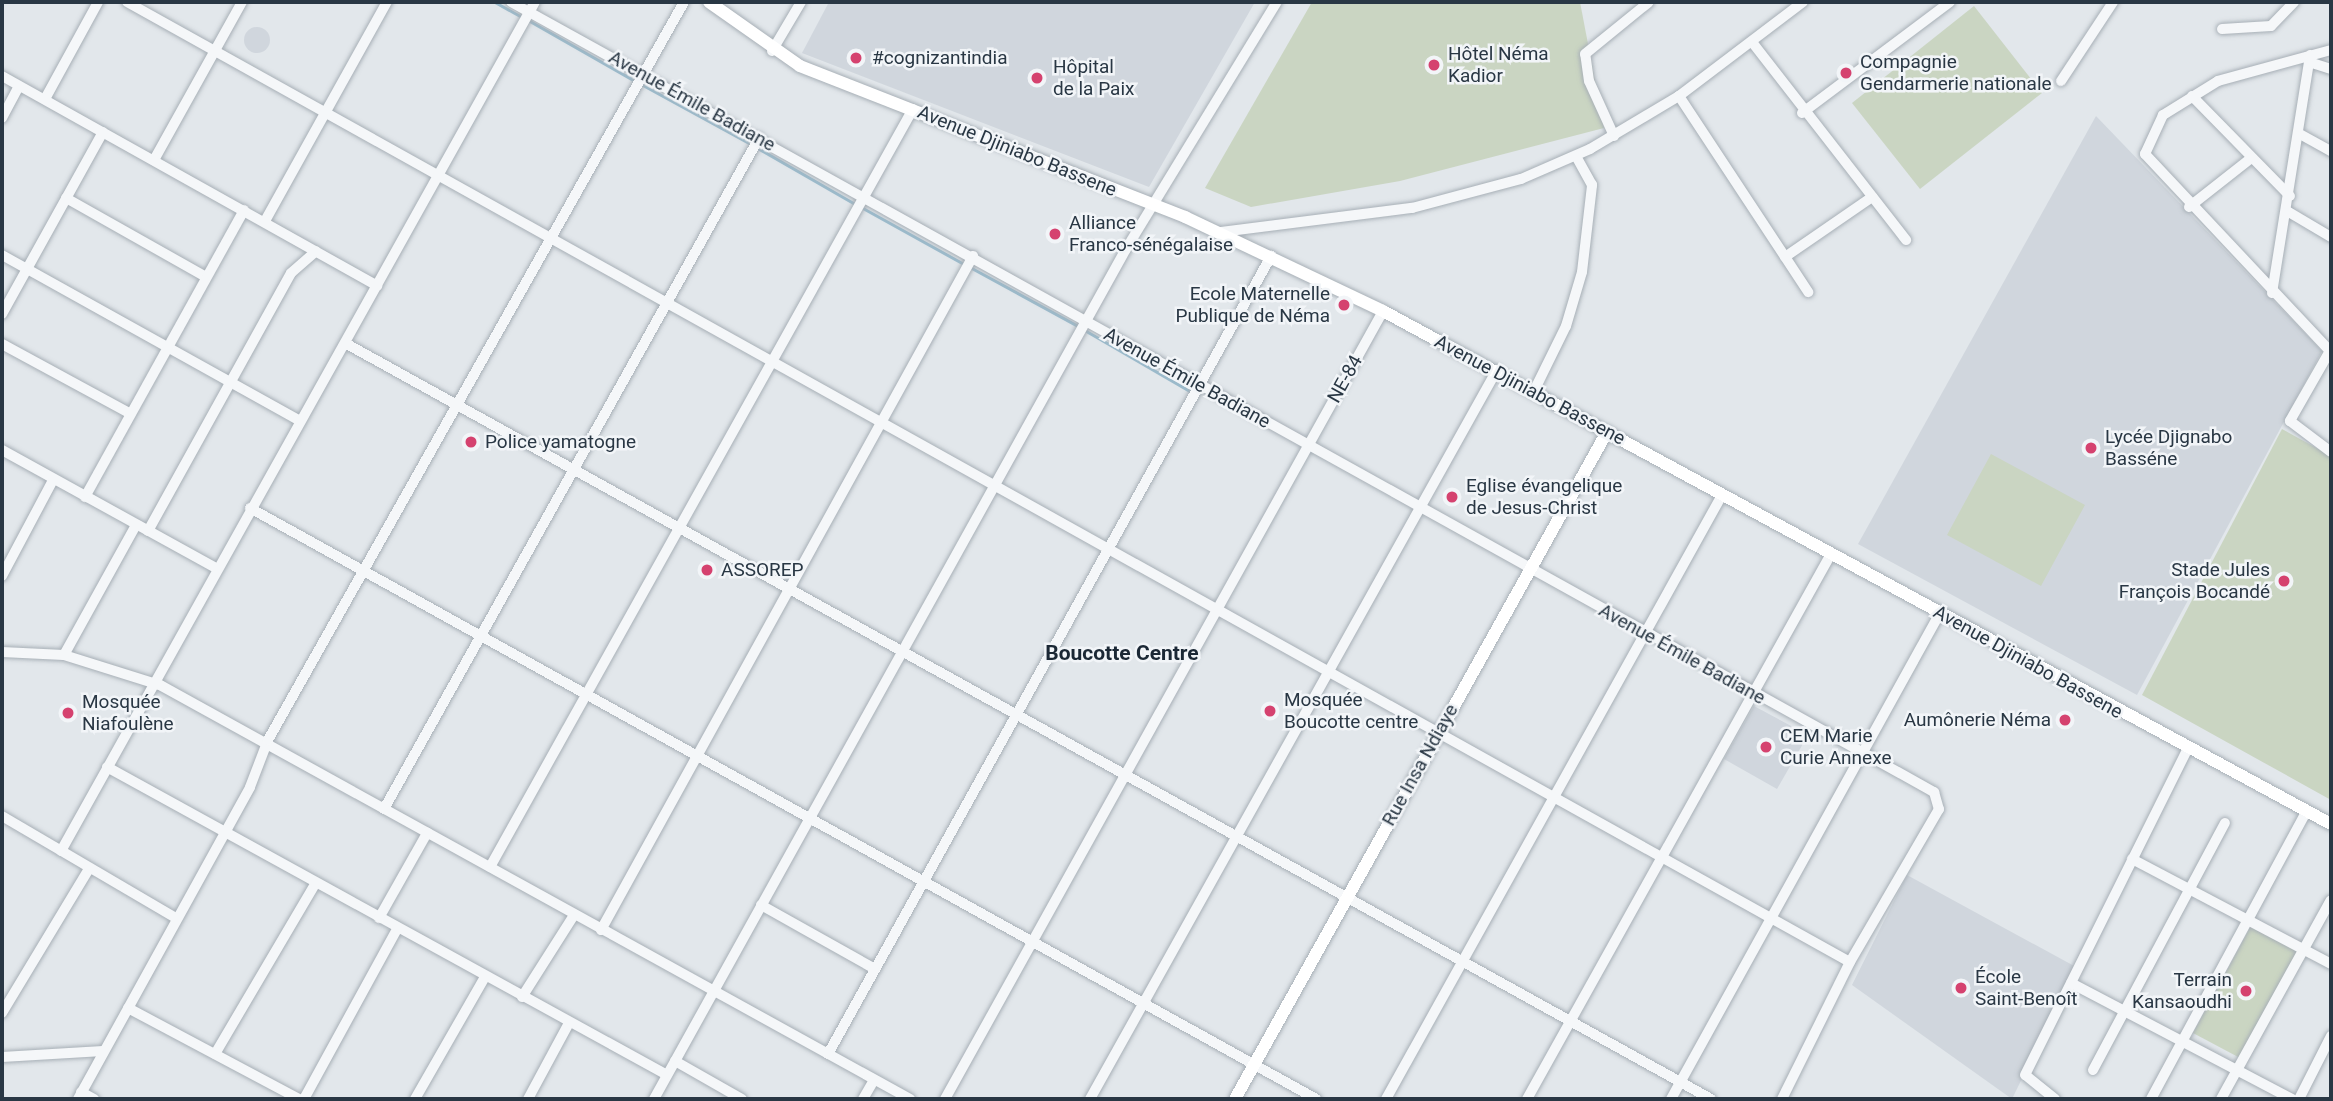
<!DOCTYPE html>
<html>
<head>
<meta charset="utf-8">
<style>
	body { margin:0 }
	#map { position:relative; width:2333px; height:1101px; overflow:hidden; background:#e2e7eb; font-family:Roboto,sans-serif }
	div>[style] { position:absolute }
	.built>* { inset:0; background:#d0d6dd }
	.round { border-radius:50% }
	.green>* { inset:0; background:#cad5c2 }
	.stream>* { height:2.5px; margin:-1.25px; padding:0 1.25px; transform-origin:1.25px; border-radius:1.25px; background:#9bbbcc }
	.roads { filter:drop-shadow(0 0 2px #a7afb6) drop-shadow(0 0 2px #a7afb6) }
	.minor>* { height:10px; margin:-5px; padding:0 5px; transform-origin:5px; border-radius:5px; background:#f5f7f9 }
	.major>* { height:12px; margin:-6px; padding:0 6px; transform-origin:6px; border-radius:6px; background:#fff }
	.dots>* { width:19px; height:19px; translate:-50% -50%; box-sizing:border-box; border:4px solid #f2f5f8; border-radius:50% }
	span { translate:-50% -50%; white-space:nowrap; text-align:center; line-height:1.15; -webkit-text-stroke:5px #f2f5f8; paint-order:stroke }
	.poi-label { font-size:19px; color:#293744 }
	.left { translate:0 -50%; text-align:left }
	.right { translate:-100% -50%; text-align:right }
	.street-label { font-size:19px; color:#293744 }
	.neighbourhood-label { font-size:21px; color:#1b2835; font-weight:700 }
	.frame { position:absolute; inset:0; border:4px solid #293744; pointer-events:none }
</style>
</head>
<body>
<div id="map">
	<div class="built">
		<div style="clip-path:polygon(829px 2px,1255px 2px,1149px 187px,802px 53px)"></div>
		<div class="round" style="left:244px;top:27px;width:26px;height:26px"></div>
		<div style="clip-path:polygon(2096px 116px,2322px 351px,2137px 695px,1858px 544px)"></div>
		<div style="clip-path:polygon(1754px 706px,1808px 735px,1777px 789px,1724px 759px)"></div>
		<div style="clip-path:polygon(1907px 875px,2076px 967px,2012px 1099px,1852px 985px)"></div>
	</div>
	<div class="green">
		<div style="clip-path:polygon(1312px 2px,1580px 2px,1604px 128px,1400px 181px,1251px 207px,1205px 188px)"></div>
		<div style="clip-path:polygon(1974px 6px,2042px 93px,1920px 189px,1852px 103px)"></div>
		<div style="clip-path:polygon(2282px 429px,2331px 456px,2331px 800px,2142px 695px)"></div>
		<div style="clip-path:polygon(1991px 454px,2085px 505px,2041px 586px,1947px 535px)"></div>
		<div style="clip-path:polygon(2252px 924px,2299px 949px,2240px 1058px,2193px 1033px)"></div>
	</div>
	<div class="stream">
		<div style="left:495px;top:2px;width:33px;rotate:29deg"></div>
		<div style="left:530px;top:21px;width:123px;rotate:29.7deg"></div>
		<div style="left:643px;top:85px;width:123px;rotate:28.6deg"></div>
		<div style="left:756px;top:147px;width:116px;rotate:29.9deg"></div>
		<div style="left:863px;top:208px;width:115px;rotate:29deg"></div>
		<div style="left:970px;top:267px;width:123px;rotate:28.6deg"></div>
		<div style="left:1083px;top:329px;width:124px;rotate:30.1deg"></div>
	</div>
	<div class="roads">
		<div class="minor">
			<div style="left:127px;top:2px;width:1972px;rotate:29.13deg"></div>
			<div style="left:511px;top:2px;width:1628px;rotate:29.04deg"></div>
			<div style="left:1934px;top:792px;width:18px;rotate:74deg"></div>
			<div style="left:1939px;top:809px;width:177px;rotate:120.2deg"></div>
			<div style="left:1850px;top:962px;width:153px;rotate:116.4deg"></div>
			<div style="left:2222px;top:29px;width:49px;rotate:-3.5deg"></div>
			<div style="left:2271px;top:26px;width:33px;rotate:-46deg"></div>
			<div style="left:1752px;top:42px;width:251px;rotate:52.1deg"></div>
			<div style="left:2331px;top:50px;width:117px;rotate:164.7deg"></div>
			<div style="left:2218px;top:81px;width:65px;rotate:148.3deg"></div>
			<div style="left:2163px;top:115px;width:43px;rotate:114.8deg"></div>
			<div style="left:2145px;top:154px;width:272px;rotate:46.8deg"></div>
			<div style="left:772px;top:51px;width:57px;rotate:-59.4deg"></div>
			<div style="left:2309px;top:62px;width:23px;rotate:18deg"></div>
			<div style="left:2px;top:76px;width:430px;rotate:29.2deg"></div>
			<div style="left:2061px;top:81px;width:95px;rotate:-56.6deg"></div>
			<div style="left:1679px;top:96px;width:235px;rotate:56.6deg"></div>
			<div style="left:2192px;top:96px;width:140px;rotate:45.6deg"></div>
			<div style="left:45px;top:99px;width:111px;rotate:-61.3deg"></div>
			<div style="left:1802px;top:113px;width:185px;rotate:-36.9deg"></div>
			<div style="left:2px;top:118px;width:36px;rotate:-62deg"></div>
			<div style="left:2298px;top:133px;width:38px;rotate:29deg"></div>
			<div style="left:1614px;top:136px;width:60px;rotate:-114.4deg"></div>
			<div style="left:1589px;top:81px;width:27px;rotate:-98deg"></div>
			<div style="left:1585px;top:54px;width:82px;rotate:-39.1deg"></div>
			<div style="left:154px;top:160px;width:181px;rotate:-60.9deg"></div>
			<div style="left:66px;top:198px;width:161px;rotate:29.4deg"></div>
			<div style="left:2189px;top:207px;width:78px;rotate:-38.2deg"></div>
			<div style="left:2287px;top:211px;width:51px;rotate:30.6deg"></div>
			<div style="left:265px;top:221px;width:251px;rotate:-60.9deg"></div>
			<div style="left:1221px;top:232px;width:193px;rotate:-7.2deg"></div>
			<div style="left:1412px;top:208px;width:113px;rotate:-14.9deg"></div>
			<div style="left:1521px;top:179px;width:75px;rotate:-23.5deg"></div>
			<div style="left:1590px;top:149px;width:104px;rotate:-30.8deg"></div>
			<div style="left:1679px;top:96px;width:156px;rotate:-37.2deg"></div>
			<div style="left:2px;top:255px;width:339px;rotate:29.1deg"></div>
			<div style="left:1785px;top:257px;width:106px;rotate:-34.6deg"></div>
			<div style="left:2272px;top:293px;width:241px;rotate:-80.9deg"></div>
			<div style="left:2px;top:314px;width:208px;rotate:-61deg"></div>
			<div style="left:345px;top:343px;width:1561px;rotate:28.96deg"></div>
			<div style="left:2px;top:344px;width:145px;rotate:28.5deg"></div>
			<div style="left:2331px;top:349px;width:83px;rotate:119.7deg"></div>
			<div style="left:2290px;top:421px;width:51px;rotate:37.1deg"></div>
			<div style="left:1534px;top:391px;width:72px;rotate:-63.8deg"></div>
			<div style="left:1566px;top:326px;width:56px;rotate:-73.5deg"></div>
			<div style="left:1582px;top:272px;width:88px;rotate:-83.4deg"></div>
			<div style="left:1592px;top:185px;width:33px;rotate:-119deg"></div>
			<div style="left:2px;top:450px;width:242px;rotate:28.9deg"></div>
			<div style="left:85px;top:497px;width:328px;rotate:-61deg"></div>
			<div style="left:250px;top:508px;width:1219px;rotate:29deg"></div>
			<div style="left:148px;top:531px;width:295px;rotate:-61deg"></div>
			<div style="left:291px;top:273px;width:33px;rotate:-41deg"></div>
			<div style="left:2px;top:576px;width:109px;rotate:-62deg"></div>
			<div style="left:2px;top:652px;width:62px;rotate:2.8deg"></div>
			<div style="left:64px;top:655px;width:101px;rotate:17.4deg"></div>
			<div style="left:160px;top:685px;width:857px;rotate:28.9deg"></div>
			<div style="left:64px;top:655px;width:149px;rotate:-61deg"></div>
			<div style="left:107px;top:767px;width:639px;rotate:28.81deg"></div>
			<div style="left:384px;top:809px;width:769px;rotate:-60.8deg"></div>
			<div style="left:2px;top:816px;width:202px;rotate:30.4deg"></div>
			<div style="left:61px;top:851px;width:972px;rotate:-60.83deg"></div>
			<div style="left:2132px;top:859px;width:225px;rotate:27.8deg"></div>
			<div style="left:490px;top:867px;width:868px;rotate:-60.84deg"></div>
			<div style="left:761px;top:905px;width:131px;rotate:29.3deg"></div>
			<div style="left:379px;top:918px;width:98px;rotate:-60.5deg"></div>
			<div style="left:601px;top:930px;width:770px;rotate:-61.1deg"></div>
			<div style="left:2071px;top:983px;width:250px;rotate:27.7deg"></div>
			<div style="left:522px;top:997px;width:97px;rotate:-57.6deg"></div>
			<div style="left:128px;top:1008px;width:194px;rotate:28deg"></div>
			<div style="left:2px;top:1013px;width:168px;rotate:-58.9deg"></div>
			<div style="left:215px;top:1054px;width:197px;rotate:-59.5deg"></div>
			<div style="left:828px;top:1054px;width:913px;rotate:-60.96deg"></div>
			<div style="left:2px;top:1057px;width:101px;rotate:-3.4deg"></div>
			<div style="left:675px;top:1061px;width:77px;rotate:29.6deg"></div>
			<div style="left:2093px;top:1070px;width:280px;rotate:-61.9deg"></div>
			<div style="left:81px;top:1092px;width:15px;rotate:28deg"></div>
			<div style="left:78px;top:1099px;width:356px;rotate:-61.1deg"></div>
			<div style="left:250px;top:787px;width:50px;rotate:-69deg"></div>
			<div style="left:268px;top:740px;width:847px;rotate:-60.59deg"></div>
			<div style="left:304px;top:1099px;width:194px;rotate:-61.3deg"></div>
			<div style="left:415px;top:1099px;width:141px;rotate:-60.2deg"></div>
			<div style="left:528px;top:1099px;width:86px;rotate:-61.7deg"></div>
			<div style="left:654px;top:1099px;width:972px;rotate:-60.96deg"></div>
			<div style="left:1126px;top:249px;width:289px;rotate:-58.6deg"></div>
			<div style="left:863px;top:1099px;width:22px;rotate:-60deg"></div>
			<div style="left:945px;top:1099px;width:902px;rotate:-60.93deg"></div>
			<div style="left:1090px;top:1099px;width:835px;rotate:-60.83deg"></div>
			<div style="left:1386px;top:1099px;width:691px;rotate:-60.91deg"></div>
			<div style="left:1527px;top:1099px;width:624px;rotate:-60.85deg"></div>
			<div style="left:1671px;top:1099px;width:555px;rotate:-61.04deg"></div>
			<div style="left:2055px;top:1099px;width:38px;rotate:-141deg"></div>
			<div style="left:2025px;top:1075px;width:363px;rotate:-63.5deg"></div>
			<div style="left:2151px;top:1099px;width:326px;rotate:-61.6deg"></div>
			<div style="left:2221px;top:1099px;width:227px;rotate:-61.1deg"></div>
			<div style="left:2299px;top:1099px;width:71px;rotate:-63.1deg"></div>
		</div>
		<div class="major">
			<div style="left:709px;top:2px;width:111px;rotate:35.1deg"></div>
			<div style="left:800px;top:66px;width:414px;rotate:21.4deg"></div>
			<div style="left:1185px;top:217px;width:219px;rotate:25.4deg"></div>
			<div style="left:1383px;top:311px;width:1078px;rotate:28.42deg"></div>
			<div style="left:1235px;top:1099px;width:764px;rotate:-60.85deg"></div>
		</div>
	</div>
	<div class="dots">
		<div style="left:856px;top:58px;background:#d5426f"></div>
		<div style="left:1434px;top:65px;background:#d5426f"></div>
		<div style="left:1846px;top:73px;background:#d5426f"></div>
		<div style="left:1037px;top:78px;background:#d5426f"></div>
		<div style="left:1055px;top:234px;background:#d5426f"></div>
		<div style="left:1344px;top:305px;background:#d5426f"></div>
		<div style="left:471px;top:442px;background:#d5426f"></div>
		<div style="left:2091px;top:448px;background:#d5426f"></div>
		<div style="left:1452px;top:497px;background:#d5426f"></div>
		<div style="left:707px;top:570px;background:#d5426f"></div>
		<div style="left:2284px;top:581px;background:#d5426f"></div>
		<div style="left:1270px;top:711px;background:#d5426f"></div>
		<div style="left:68px;top:713px;background:#d5426f"></div>
		<div style="left:2065px;top:720px;background:#d5426f"></div>
		<div style="left:1766px;top:747px;background:#d5426f"></div>
		<div style="left:1961px;top:988px;background:#d5426f"></div>
		<div style="left:2246px;top:991px;background:#d5426f"></div>
	</div>
	<div class="poi-label">
		<span class="left" style="left:1448px;top:65px">Hôtel Néma<br>Kadior</span>
		<span class="left" style="left:872px;top:58px">#cognizantindia</span>
		<span class="left" style="left:1860px;top:73px">Compagnie<br>Gendarmerie nationale</span>
		<span class="left" style="left:1053px;top:78px">Hôpital<br>de la Paix</span>
		<span class="left" style="left:1069px;top:234px">Alliance<br>Franco-sénégalaise</span>
		<span class="right" style="left:1330px;top:305px">Ecole Maternelle<br>Publique de Néma</span>
		<span class="left" style="left:2105px;top:448px">Lycée Djignabo<br>Basséne</span>
		<span class="left" style="left:485px;top:442px">Police yamatogne</span>
		<span class="left" style="left:1466px;top:497px">Eglise évangelique<br>de Jesus-Christ</span>
		<span class="left" style="left:721px;top:570px">ASSOREP</span>
		<span class="right" style="left:2270px;top:581px">Stade Jules<br>François Bocandé</span>
		<span class="left" style="left:1284px;top:711px">Mosquée<br>Boucotte centre</span>
		<span class="left" style="left:82px;top:713px">Mosquée<br>Niafoulène</span>
		<span class="right" style="left:2051px;top:720px">Aumônerie Néma</span>
		<span class="left" style="left:1780px;top:747px">CEM Marie<br>Curie Annexe</span>
		<span class="left" style="left:1975px;top:988px">École<br>Saint-Benoît</span>
		<span class="right" style="left:2232px;top:991px">Terrain<br>Kansaoudhi</span>
	</div>
	<div class="street-label">
		<span style="left:692px;top:101px;rotate:29deg">Avenue Émile Badiane</span>
		<span style="left:1017px;top:151px;rotate:22deg">Avenue Djiniabo Bassene</span>
		<span style="left:1187px;top:378px;rotate:29deg">Avenue Émile Badiane</span>
		<span style="left:1345px;top:379px;rotate:-61deg">NE-84</span>
		<span style="left:1530px;top:390px;rotate:28deg">Avenue Djiniabo Bassene</span>
		<span style="left:1682px;top:654px;rotate:29deg">Avenue Émile Badiane</span>
		<span style="left:2028px;top:662px;rotate:29deg">Avenue Djiniabo Bassene</span>
		<span style="left:1420px;top:765px;rotate:-61deg">Rue Insa Ndiaye</span>
	</div>
	<div class="neighbourhood-label">
		<span style="left:1122px;top:653px">Boucotte Centre</span>
	</div>
	<div class="frame"></div>
</div>
</body>
</html>
